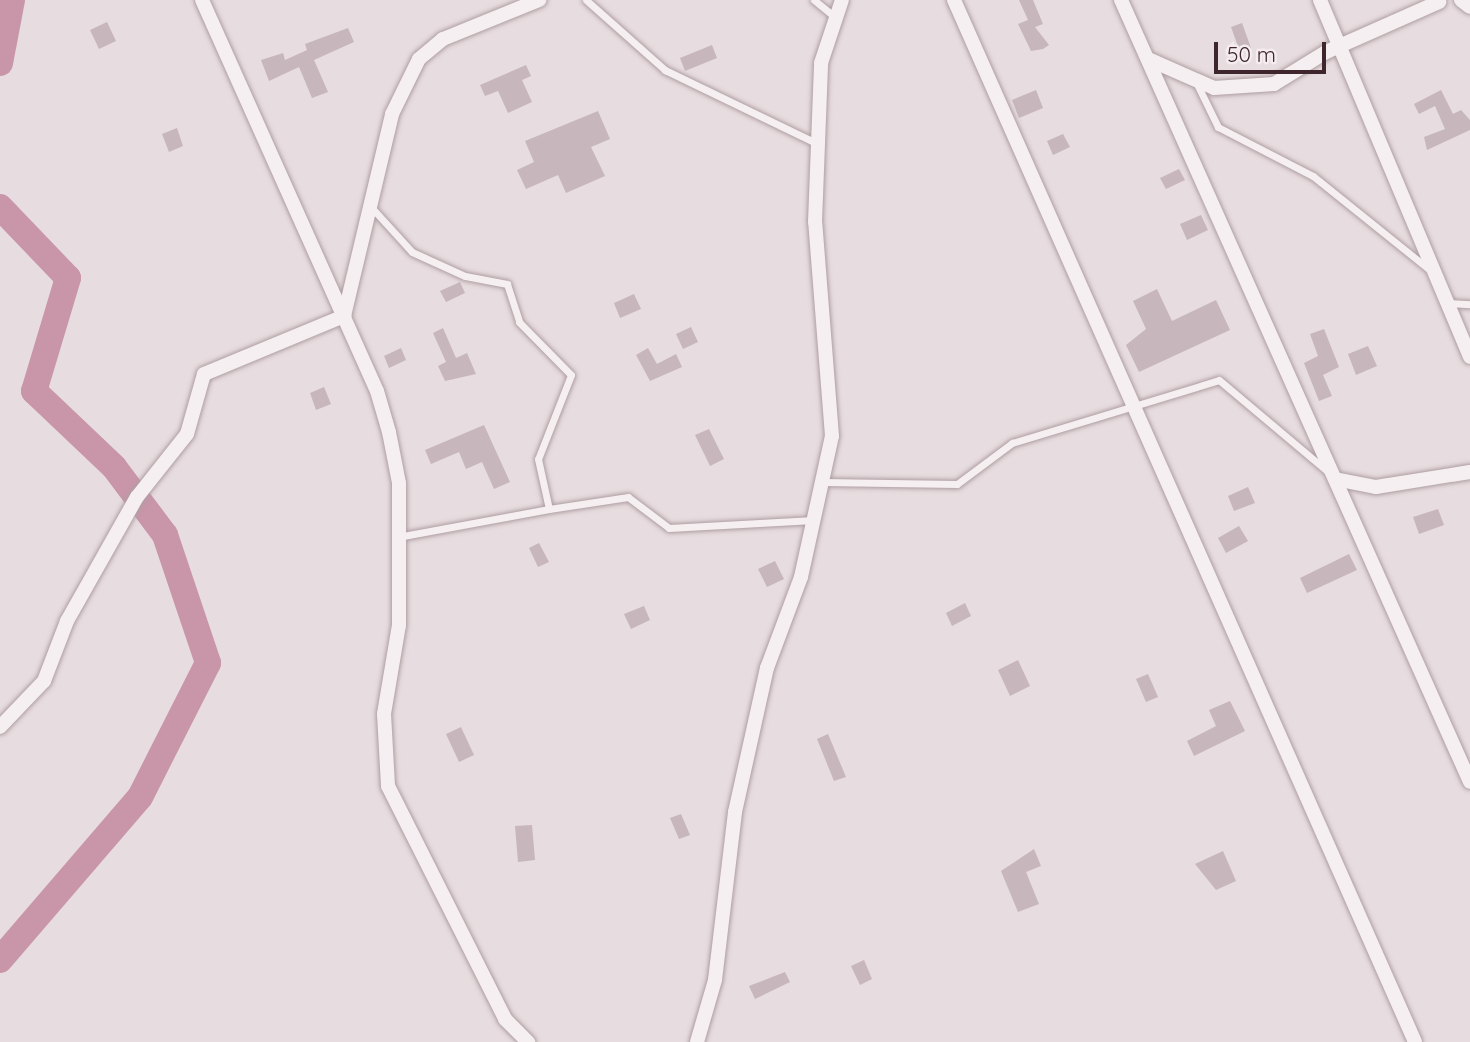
<!DOCTYPE html>
<html>
<head>
<meta charset="utf-8">
<style>
	body { margin:0 }
	#map { position:relative; width:1470px; height:1042px; overflow:hidden; background:#e7dcdf; font-family:Quicksand,sans-serif }
	div>[style] { position:absolute }
	.river>* { height:26px; margin:-13px; padding:0 13px; transform-origin:13px; border-radius:13px; background:#c995a9 }
	.building>* { inset:0; background:#c7b6bb }
	.roads { filter:drop-shadow(0 0 2px #ae9ea2) drop-shadow(0 0 2px #ae9ea2) }
	.service>* { height:7px; margin:-3.5px; padding:0 3.5px; transform-origin:3.5px; border-radius:3.5px; background:#f5eff1 }
	.minor>* { height:14px; margin:-7px; padding:0 7px; transform-origin:7px; border-radius:7px; background:#f5eff1 }
	span { translate:-50% -50%; white-space:nowrap; text-align:center; line-height:1.15; -webkit-text-stroke:6px #f5ecef; paint-order:stroke }
	.scale { position:absolute; left:1214px; top:42px; width:112px; height:32px; box-sizing:border-box; border:4px solid #3e262c; border-top:0; padding-left:9px; font-size:21px; line-height:24px; white-space:nowrap; color:#3e262c; -webkit-text-stroke:5px #f5ecef; paint-order:stroke }
</style>
</head>
<body>
<div id="map">
	<div class="river">
		<div style="left:0;top:63px;width:64px;rotate:-79.2deg"></div>
		<div style="left:0;top:207px;width:98px;rotate:46.2deg"></div>
		<div style="left:68px;top:278px;width:118px;rotate:106.7deg"></div>
		<div style="left:34px;top:391px;width:110px;rotate:43.5deg"></div>
		<div style="left:114px;top:467px;width:85px;rotate:53.1deg"></div>
		<div style="left:165px;top:535px;width:135px;rotate:71.4deg"></div>
		<div style="left:208px;top:663px;width:150px;rotate:116.9deg"></div>
		<div style="left:140px;top:797px;width:215px;rotate:130.7deg"></div>
	</div>
	<div class="building">
		<div style="clip-path:polygon(1019px 0,1033px 0,1043px 24px,1035px 27px,1049px 45px,1043px 49px,1031px 51px,1018px 24px,1028px 20px)"></div>
		<div style="clip-path:polygon(107px 22px,116px 41px,99px 49px,90px 30px)"></div>
		<div style="clip-path:polygon(1242px 23px,1251px 48px,1240px 52px,1231px 27px)"></div>
		<div style="clip-path:polygon(348px 28px,354px 42px,314px 60px,328px 92px,312px 98px,299px 67px,269px 81px,261px 60px,283px 53px,285px 60px,307px 50px,305px 44px)"></div>
		<div style="clip-path:polygon(712px 45px,717px 58px,685px 71px,680px 58px)"></div>
		<div style="clip-path:polygon(526px 65px,531px 76px,522px 80px,532px 102px,508px 113px,498px 91px,485px 96px,480px 85px)"></div>
		<div style="clip-path:polygon(1036px 90px,1043px 108px,1019px 118px,1012px 100px)"></div>
		<div style="clip-path:polygon(1441px 90px,1453px 114px,1461px 110px,1470px 120px,1470px 130px,1427px 150px,1424px 137px,1445px 129px,1435px 106px,1419px 114px,1414px 104px)"></div>
		<div style="clip-path:polygon(598px 111px,610px 139px,591px 147px,605px 176px,566px 193px,558px 175px,526px 189px,517px 170px,534px 162px,525px 141px)"></div>
		<div style="clip-path:polygon(177px 128px,183px 146px,169px 152px,162px 134px)"></div>
		<div style="clip-path:polygon(1063px 134px,1070px 147px,1053px 155px,1047px 141px)"></div>
		<div style="clip-path:polygon(1179px 169px,1185px 180px,1166px 189px,1160px 178px)"></div>
		<div style="clip-path:polygon(1201px 215px,1208px 230px,1187px 240px,1180px 224px)"></div>
		<div style="clip-path:polygon(460px 282px,465px 293px,446px 302px,440px 291px)"></div>
		<div style="clip-path:polygon(1157px 289px,1172px 321px,1216px 300px,1230px 330px,1139px 372px,1126px 345px,1146px 329px,1133px 301px)"></div>
		<div style="clip-path:polygon(634px 294px,641px 309px,620px 318px,614px 303px)"></div>
		<div style="clip-path:polygon(691px 327px,698px 342px,683px 349px,676px 334px)"></div>
		<div style="clip-path:polygon(443px 328px,456px 358px,467px 353px,476px 374px,445px 381px,438px 366px,446px 362px,433px 333px)"></div>
		<div style="clip-path:polygon(1324px 329px,1339px 367px,1323px 375px,1332px 396px,1319px 401px,1304px 363px,1318px 356px,1310px 334px)"></div>
		<div style="clip-path:polygon(1368px 346px,1377px 366px,1356px 375px,1348px 354px)"></div>
		<div style="clip-path:polygon(401px 348px,406px 360px,389px 368px,384px 356px)"></div>
		<div style="clip-path:polygon(648px 348px,657px 364px,676px 354px,682px 367px,650px 381px,636px 355px)"></div>
		<div style="clip-path:polygon(324px 387px,331px 404px,316px 410px,310px 393px)"></div>
		<div style="clip-path:polygon(484px 425px,510px 482px,494px 489px,482px 462px,466px 469px,459px 452px,431px 464px,425px 450px)"></div>
		<div style="clip-path:polygon(709px 429px,724px 459px,710px 466px,695px 435px)"></div>
		<div style="clip-path:polygon(1248px 487px,1255px 503px,1234px 511px,1228px 496px)"></div>
		<div style="clip-path:polygon(1438px 509px,1444px 525px,1419px 534px,1413px 517px)"></div>
		<div style="clip-path:polygon(1239px 526px,1248px 541px,1226px 553px,1218px 538px)"></div>
		<div style="clip-path:polygon(539px 543px,549px 562px,538px 567px,529px 548px)"></div>
		<div style="clip-path:polygon(1349px 554px,1357px 570px,1307px 593px,1300px 578px)"></div>
		<div style="clip-path:polygon(775px 561px,784px 579px,767px 587px,758px 569px)"></div>
		<div style="clip-path:polygon(965px 603px,971px 616px,952px 626px,946px 613px)"></div>
		<div style="clip-path:polygon(644px 606px,650px 620px,631px 629px,624px 614px)"></div>
		<div style="clip-path:polygon(1018px 660px,1030px 686px,1010px 696px,998px 670px)"></div>
		<div style="clip-path:polygon(1148px 674px,1158px 697px,1146px 702px,1136px 679px)"></div>
		<div style="clip-path:polygon(1230px 701px,1245px 731px,1194px 756px,1187px 741px,1216px 726px,1209px 710px)"></div>
		<div style="clip-path:polygon(461px 727px,474px 755px,459px 762px,446px 734px)"></div>
		<div style="clip-path:polygon(828px 734px,846px 777px,834px 781px,817px 739px)"></div>
		<div style="clip-path:polygon(681px 814px,690px 835px,679px 839px,670px 818px)"></div>
		<div style="clip-path:polygon(532px 825px,535px 860px,518px 862px,515px 826px)"></div>
		<div style="clip-path:polygon(1034px 849px,1041px 866px,1026px 872px,1039px 904px,1018px 912px,1001px 871px)"></div>
		<div style="clip-path:polygon(1223px 851px,1236px 881px,1216px 890px,1195px 864px)"></div>
		<div style="clip-path:polygon(864px 960px,872px 979px,860px 985px,851px 966px)"></div>
		<div style="clip-path:polygon(785px 972px,790px 982px,755px 999px,749px 986px)"></div>
	</div>
	<div class="roads">
		<div class="service">
			<div style="left:586px;top:0;width:106px;rotate:41.5deg"></div>
			<div style="left:665px;top:70px;width:170px;rotate:25.8deg"></div>
			<div style="left:814px;top:0;width:27px;rotate:39deg"></div>
			<div style="left:1197px;top:84px;width:48px;rotate:64deg"></div>
			<div style="left:1218px;top:127px;width:107px;rotate:27.3deg"></div>
			<div style="left:1313px;top:176px;width:151px;rotate:38.8deg"></div>
			<div style="left:372px;top:208px;width:59px;rotate:47.7deg"></div>
			<div style="left:412px;top:252px;width:58px;rotate:24.4deg"></div>
			<div style="left:465px;top:276px;width:43px;rotate:10.8deg"></div>
			<div style="left:507px;top:284px;width:40px;rotate:72deg"></div>
			<div style="left:519px;top:322px;width:74px;rotate:45.5deg"></div>
			<div style="left:571px;top:375px;width:90px;rotate:111.4deg"></div>
			<div style="left:538px;top:459px;width:51px;rotate:77.6deg"></div>
			<div style="left:549px;top:509px;width:154px;rotate:169.5deg"></div>
			<div style="left:1448px;top:303px;width:22px;rotate:3deg"></div>
			<div style="left:822px;top:482px;width:135px;rotate:0.8deg"></div>
			<div style="left:957px;top:484px;width:69px;rotate:-36.7deg"></div>
			<div style="left:1012px;top:443px;width:216px;rotate:-16.9deg"></div>
			<div style="left:1219px;top:380px;width:140px;rotate:40.1deg"></div>
			<div style="left:549px;top:509px;width:80px;rotate:-8.6deg"></div>
			<div style="left:628px;top:497px;width:51px;rotate:37.1deg"></div>
			<div style="left:669px;top:528px;width:145px;rotate:-3.2deg"></div>
		</div>
		<div class="minor">
			<div style="left:202px;top:0;width:428px;rotate:65.9deg"></div>
			<div style="left:377px;top:391px;width:43px;rotate:73.7deg"></div>
			<div style="left:389px;top:432px;width:52px;rotate:78.9deg"></div>
			<div style="left:399px;top:483px;width:142px;rotate:90deg"></div>
			<div style="left:399px;top:625px;width:90px;rotate:99.6deg"></div>
			<div style="left:384px;top:714px;width:72px;rotate:86.8deg"></div>
			<div style="left:388px;top:786px;width:261px;rotate:63.3deg"></div>
			<div style="left:505px;top:1019px;width:33px;rotate:45deg"></div>
			<div style="left:954px;top:0;width:1139px;rotate:66.13deg"></div>
			<div style="left:1121px;top:0;width:856px;rotate:65.95deg"></div>
			<div style="left:1320px;top:0;width:387px;rotate:67.2deg"></div>
			<div style="left:1461px;top:0;width:11px;rotate:38deg"></div>
			<div style="left:1148px;top:59px;width:72px;rotate:23.7deg"></div>
			<div style="left:1214px;top:88px;width:60px;rotate:-3.8deg"></div>
			<div style="left:1274px;top:84px;width:61px;rotate:-31.6deg"></div>
			<div style="left:1326px;top:52px;width:124px;rotate:-23.9deg"></div>
			<div style="left:344px;top:316px;width:208px;rotate:-76.6deg"></div>
			<div style="left:392px;top:114px;width:61px;rotate:-63.9deg"></div>
			<div style="left:419px;top:59px;width:31px;rotate:-40deg"></div>
			<div style="left:443px;top:39px;width:104px;rotate:-22.1deg"></div>
			<div style="left:1335px;top:479px;width:42px;rotate:11deg"></div>
			<div style="left:1376px;top:487px;width:95px;rotate:-9.1deg"></div>
			<div style="left:0;top:727px;width:64px;rotate:-46.3deg"></div>
			<div style="left:44px;top:681px;width:64px;rotate:-69deg"></div>
			<div style="left:67px;top:621px;width:142px;rotate:-60.6deg"></div>
			<div style="left:137px;top:497px;width:80px;rotate:-51.6deg"></div>
			<div style="left:187px;top:434px;width:62px;rotate:-74.2deg"></div>
			<div style="left:204px;top:374px;width:152px;rotate:-22.5deg"></div>
			<div style="left:697px;top:1042px;width:65px;rotate:-73.8deg"></div>
			<div style="left:715px;top:980px;width:169px;rotate:-83.2deg"></div>
			<div style="left:735px;top:812px;width:148px;rotate:-77.5deg"></div>
			<div style="left:767px;top:668px;width:97px;rotate:-69.5deg"></div>
			<div style="left:801px;top:577px;width:144px;rotate:-77.6deg"></div>
			<div style="left:832px;top:436px;width:215px;rotate:-94.5deg"></div>
			<div style="left:815px;top:222px;width:159px;rotate:-87.8deg"></div>
			<div style="left:821px;top:63px;width:66px;rotate:-71.6deg"></div>
		</div>
	</div>
	<div class="scale">50 m</div>
</div>
</body>
</html>
